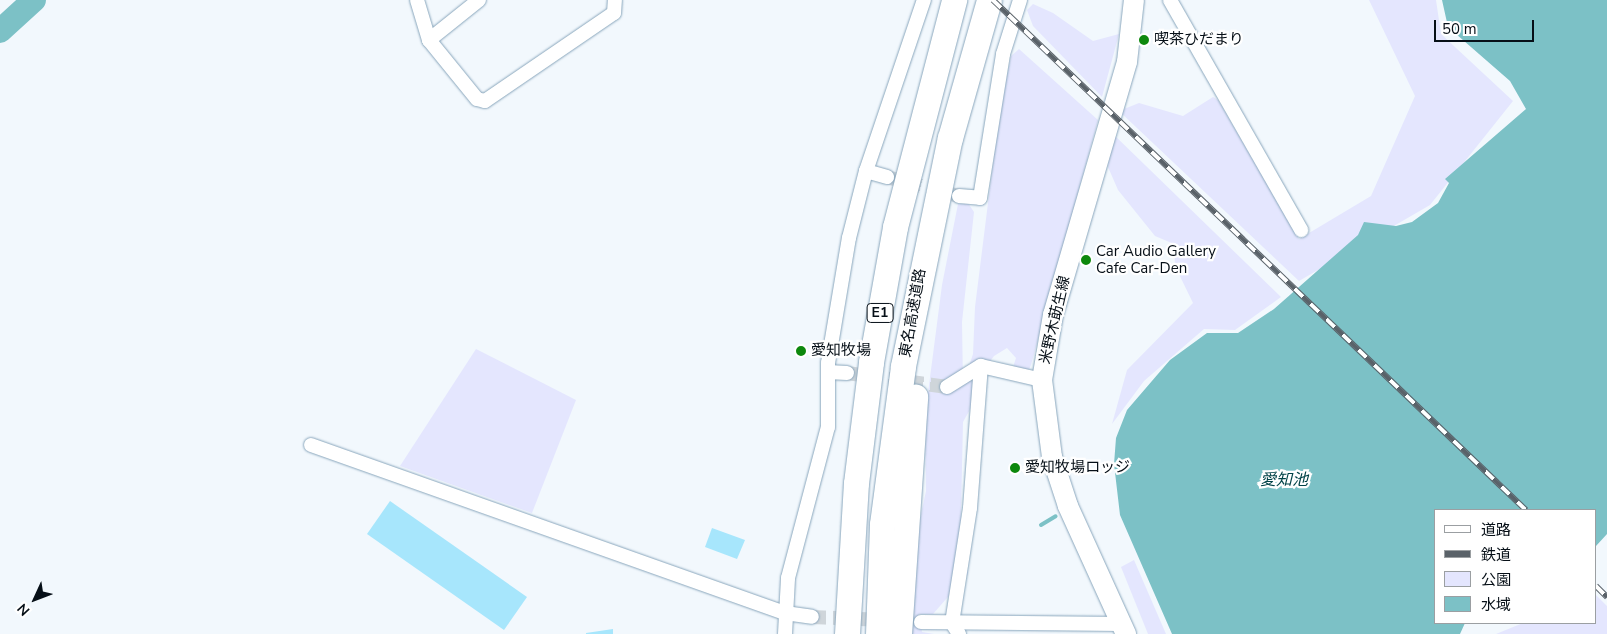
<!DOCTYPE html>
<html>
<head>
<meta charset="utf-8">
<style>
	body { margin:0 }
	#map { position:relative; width:1607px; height:634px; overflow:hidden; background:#f2f8fd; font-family:"Nunito Sans","Noto Sans JP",sans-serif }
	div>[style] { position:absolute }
	.green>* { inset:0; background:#e4e6fe }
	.water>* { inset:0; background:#7cc1c6 }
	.stream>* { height:4px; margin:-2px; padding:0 2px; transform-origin:2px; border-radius:2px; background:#7cc1c6 }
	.river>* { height:24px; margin:-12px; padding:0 12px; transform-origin:12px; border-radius:12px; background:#7cc1c6 }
	.building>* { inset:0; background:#a7e6fc }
	.minor-tunnel>* { height:14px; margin-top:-7px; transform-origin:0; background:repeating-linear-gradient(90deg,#cfd5da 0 14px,transparent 0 21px) }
	.roads { filter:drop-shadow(0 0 1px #89a6bc) drop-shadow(0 0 1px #89a6bc) }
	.minor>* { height:14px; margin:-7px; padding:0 7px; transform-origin:7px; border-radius:7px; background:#fff }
	.secondary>* { height:20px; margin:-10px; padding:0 10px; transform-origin:10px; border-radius:10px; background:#fff }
	.motorway>* { height:25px; margin:-12.5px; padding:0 12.5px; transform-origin:12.5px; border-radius:12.5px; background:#fff }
	.rail>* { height:5.5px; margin-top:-2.75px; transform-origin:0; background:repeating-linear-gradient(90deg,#fff 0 11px,#5a6269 0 22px); box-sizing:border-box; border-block:1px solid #5a6269 }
	.dots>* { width:14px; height:14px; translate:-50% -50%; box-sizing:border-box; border:2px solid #fff; border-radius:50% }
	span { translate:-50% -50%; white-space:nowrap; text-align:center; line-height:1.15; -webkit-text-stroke:4.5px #fff; paint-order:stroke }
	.shield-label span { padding:1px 4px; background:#fff; border:1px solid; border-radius:4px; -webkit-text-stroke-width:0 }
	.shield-label { font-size:14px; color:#060f17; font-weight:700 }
	.poi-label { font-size:15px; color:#060f17 }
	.left { translate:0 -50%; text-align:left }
	.street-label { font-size:15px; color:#060f17 }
	.water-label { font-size:16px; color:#004247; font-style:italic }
	.legend { position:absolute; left:1434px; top:509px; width:162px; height:115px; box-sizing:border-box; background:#fff; border:1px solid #9b9fa2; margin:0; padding:6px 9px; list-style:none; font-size:15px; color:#060f17 }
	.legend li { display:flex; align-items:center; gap:10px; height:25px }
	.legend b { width:25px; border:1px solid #9b9fa2 }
	.north { position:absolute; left:10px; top:574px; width:50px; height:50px; -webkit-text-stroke:4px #fff; paint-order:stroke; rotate:227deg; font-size:14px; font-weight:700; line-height:20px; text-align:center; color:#060f17 }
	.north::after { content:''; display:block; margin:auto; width:18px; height:22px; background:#060f17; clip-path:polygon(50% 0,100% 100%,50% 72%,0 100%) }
	.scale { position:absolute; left:1434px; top:20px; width:100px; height:22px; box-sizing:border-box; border:2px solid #060f17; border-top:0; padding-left:6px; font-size:15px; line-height:18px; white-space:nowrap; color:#060f17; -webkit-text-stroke:4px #fff; paint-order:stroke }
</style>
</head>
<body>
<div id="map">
	<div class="green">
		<div style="clip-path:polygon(1369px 0,1436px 0,1441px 34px,1513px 101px,1430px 205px,1299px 281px,1119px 111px,1139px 103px,1183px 116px,1213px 97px,1218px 100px,1299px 239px,1371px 196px,1415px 96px)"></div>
		<div style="clip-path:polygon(1033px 4px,1053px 13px,1093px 41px,1119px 34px,1102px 97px,1033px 26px,1027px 10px)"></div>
		<div style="clip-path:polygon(1019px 49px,1098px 120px,1031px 365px,1023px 382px,1009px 379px,1016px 358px,1007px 348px,994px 356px,975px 382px,973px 404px,963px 422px,961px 514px,968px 574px,933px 614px,919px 614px,922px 632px,934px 634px,911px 634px,913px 552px,926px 491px,925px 416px,942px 285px,958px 204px,968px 203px,974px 212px,962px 322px,963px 384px,973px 354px,975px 307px,999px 115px,1011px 56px)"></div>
		<div style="clip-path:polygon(1111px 132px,1281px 297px,1235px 330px,1204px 329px,1144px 381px,1112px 424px,1127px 370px,1193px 303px,1175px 266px,1174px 244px,1155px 236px,1118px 190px,1108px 167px)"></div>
		<div style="clip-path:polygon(476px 349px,576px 400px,532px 513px,400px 466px)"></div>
		<div style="clip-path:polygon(1134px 560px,1166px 634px,1148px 634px,1121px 567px)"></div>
		<div style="clip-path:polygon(1596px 595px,1607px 606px,1607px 634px,1496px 634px,1523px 623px,1596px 623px)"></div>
	</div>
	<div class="water">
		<div style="clip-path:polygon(1442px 0,1607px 0,1607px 534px,1596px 546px,1596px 510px,1436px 510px,1436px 623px,1465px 623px,1460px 634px,1172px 634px,1120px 515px,1114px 464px,1116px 438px,1127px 410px,1170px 360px,1207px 333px,1238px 333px,1274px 309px,1358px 235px,1364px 222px,1396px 226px,1412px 222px,1438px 203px,1449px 183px,1445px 179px,1526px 109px,1510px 81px,1448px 27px)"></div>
	</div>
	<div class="stream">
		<div style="left:1041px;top:525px;width:17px;rotate:-31deg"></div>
	</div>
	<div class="river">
		<div style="left:0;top:31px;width:46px;rotate:-42.4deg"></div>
	</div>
	<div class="building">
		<div style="clip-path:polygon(390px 501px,527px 597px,504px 630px,367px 534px)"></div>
		<div style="clip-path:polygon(712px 528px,745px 540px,737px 559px,705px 547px)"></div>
		<div style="clip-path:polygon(613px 629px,613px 634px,586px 634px,586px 633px)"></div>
	</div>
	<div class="minor-tunnel">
		<div style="left:887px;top:177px;width:74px;rotate:14.8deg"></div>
		<div style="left:847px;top:373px;width:101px;rotate:8deg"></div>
		<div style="left:812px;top:617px;width:72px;rotate:2.4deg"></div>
	</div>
	<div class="roads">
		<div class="minor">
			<div style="left:417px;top:0;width:42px;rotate:73.3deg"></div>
			<div style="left:429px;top:40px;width:76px;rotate:50.9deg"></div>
			<div style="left:477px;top:99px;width:8px;rotate:14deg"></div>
			<div style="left:485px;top:101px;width:156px;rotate:-34.3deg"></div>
			<div style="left:614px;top:13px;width:13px;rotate:-86deg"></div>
			<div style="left:1170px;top:0;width:265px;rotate:60.3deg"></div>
			<div style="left:429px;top:40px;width:64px;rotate:-38.7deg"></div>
			<div style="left:866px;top:171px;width:22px;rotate:16deg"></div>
			<div style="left:959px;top:196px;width:21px;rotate:5deg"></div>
			<div style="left:980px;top:198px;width:146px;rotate:-80.9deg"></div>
			<div style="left:1003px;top:54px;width:57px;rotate:-72.5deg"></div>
			<div style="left:981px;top:366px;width:63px;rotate:12.9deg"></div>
			<div style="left:828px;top:372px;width:19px;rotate:3deg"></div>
			<div style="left:947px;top:387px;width:40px;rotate:-32deg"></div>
			<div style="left:311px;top:445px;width:503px;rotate:19.52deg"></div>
			<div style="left:785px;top:613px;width:27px;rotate:8deg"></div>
			<div style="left:921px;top:622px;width:201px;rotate:0.6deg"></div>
			<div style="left:785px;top:634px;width:56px;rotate:-86.9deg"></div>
			<div style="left:788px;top:578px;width:156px;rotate:-75.2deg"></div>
			<div style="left:828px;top:427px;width:64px;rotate:-90deg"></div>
			<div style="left:828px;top:363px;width:127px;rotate:-80.5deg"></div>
			<div style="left:849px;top:238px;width:69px;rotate:-75.8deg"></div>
			<div style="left:866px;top:171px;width:181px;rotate:-71.3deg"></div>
			<div style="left:959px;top:634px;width:13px;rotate:-122deg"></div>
			<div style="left:952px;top:623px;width:116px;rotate:-81.1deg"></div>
			<div style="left:970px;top:508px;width:142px;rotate:-85.6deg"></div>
		</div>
		<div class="secondary">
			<div style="left:1126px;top:634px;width:141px;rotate:-114.4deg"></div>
			<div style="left:1068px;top:506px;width:52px;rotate:-108.1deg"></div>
			<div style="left:1052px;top:457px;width:78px;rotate:-97.4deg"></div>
			<div style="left:1042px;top:380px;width:66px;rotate:-80.4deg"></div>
			<div style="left:1053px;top:315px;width:264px;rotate:-73.7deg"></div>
			<div style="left:1127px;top:62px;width:62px;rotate:-83.6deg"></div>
		</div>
		<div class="motorway">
			<div style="left:847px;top:634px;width:151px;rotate:-86.6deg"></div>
			<div style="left:856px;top:483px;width:122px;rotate:-82.9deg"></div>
			<div style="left:871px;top:362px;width:137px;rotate:-79.9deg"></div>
			<div style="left:895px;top:227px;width:235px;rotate:-75.4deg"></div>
			<div style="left:878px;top:634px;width:110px;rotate:-87.9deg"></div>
			<div style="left:882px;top:524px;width:159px;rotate:-82.4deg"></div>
			<div style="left:903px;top:366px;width:233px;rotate:-78.4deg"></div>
			<div style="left:950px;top:138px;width:143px;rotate:-74.2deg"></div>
			<div style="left:899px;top:634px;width:238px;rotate:-86.1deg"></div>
		</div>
	</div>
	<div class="rail">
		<div style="left:993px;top:0;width:738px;rotate:43.74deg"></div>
		<div style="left:1596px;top:586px;width:16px;rotate:45deg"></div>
	</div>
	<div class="dots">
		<div style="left:1144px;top:40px;background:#0d880d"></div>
		<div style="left:1086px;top:260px;background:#0d880d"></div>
		<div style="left:801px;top:351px;background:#0d880d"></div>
		<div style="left:1015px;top:468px;background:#0d880d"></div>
	</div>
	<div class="shield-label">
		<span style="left:880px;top:313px">E1</span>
	</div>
	<div class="poi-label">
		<span class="left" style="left:1154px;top:40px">喫茶ひだまり</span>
		<span class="left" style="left:1096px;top:260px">Car Audio Gallery<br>Cafe Car-Den</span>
		<span class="left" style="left:811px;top:351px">愛知牧場</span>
		<span class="left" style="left:1025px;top:468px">愛知牧場ロッジ</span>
	</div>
	<div class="street-label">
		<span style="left:913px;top:313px;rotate:-80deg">東名高速道路</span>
		<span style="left:1055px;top:320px;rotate:-77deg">米野木莇生線</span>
	</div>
	<div class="water-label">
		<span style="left:1284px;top:480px">愛知池</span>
	</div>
	<ul class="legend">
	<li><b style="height:6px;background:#fff"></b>道路</li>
	<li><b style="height:6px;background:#5a6269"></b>鉄道</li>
	<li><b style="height:14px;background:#e4e6fe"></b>公園</li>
	<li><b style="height:14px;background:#7cc1c6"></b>水域</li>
	</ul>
	<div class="north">N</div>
	<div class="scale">50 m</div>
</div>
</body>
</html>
